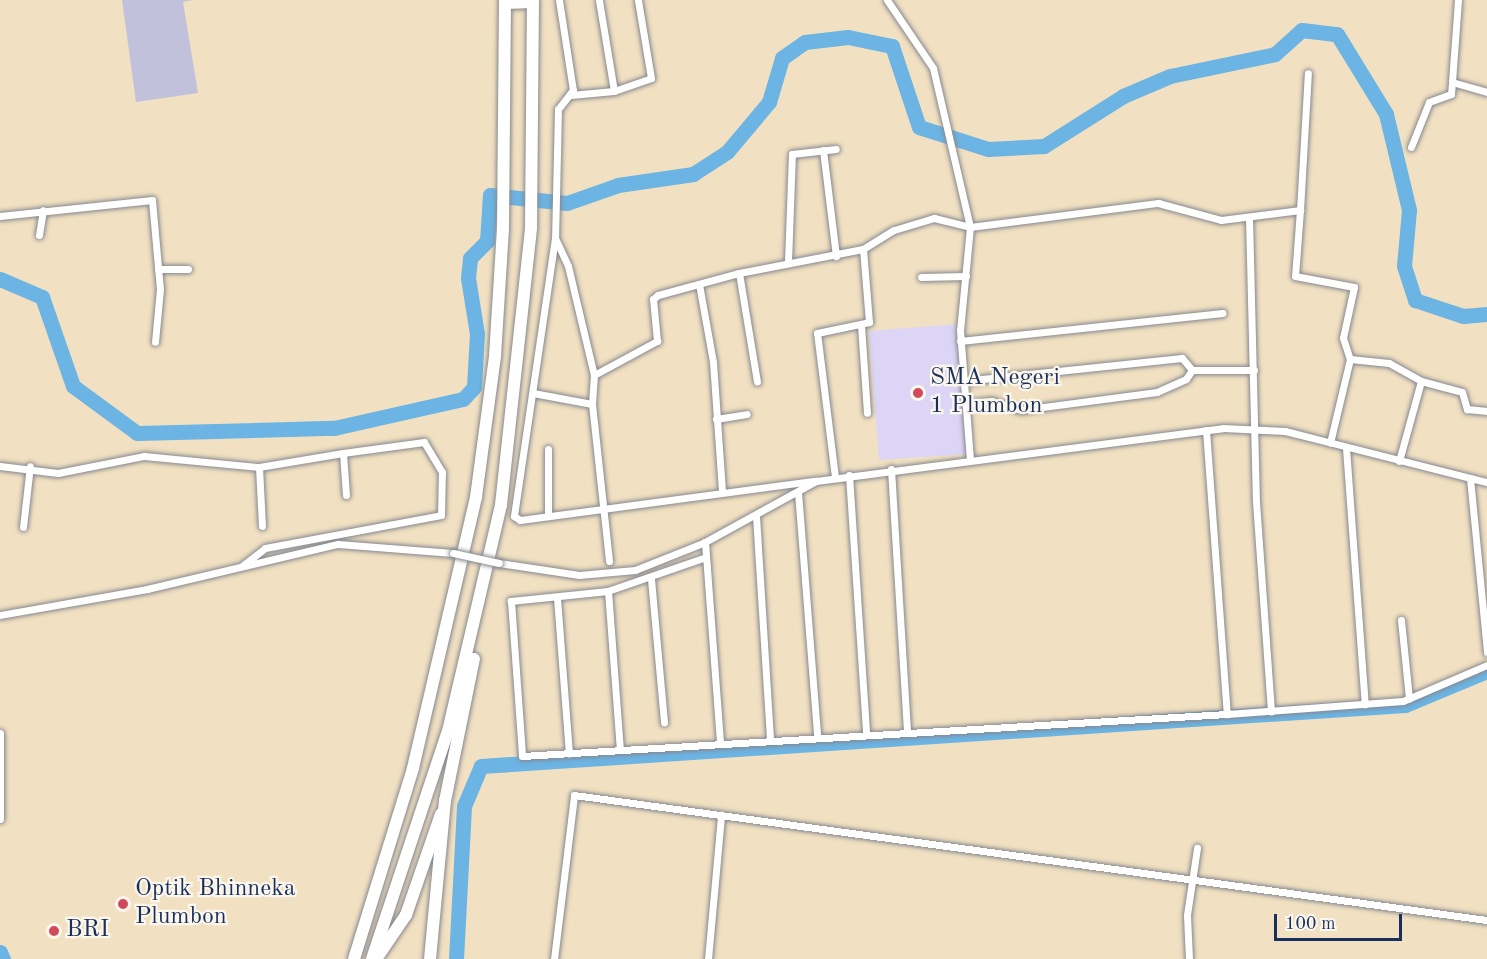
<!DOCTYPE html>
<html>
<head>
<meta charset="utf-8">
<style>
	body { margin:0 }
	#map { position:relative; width:1487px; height:959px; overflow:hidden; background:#f1e0c1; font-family:"Old Standard TT",serif }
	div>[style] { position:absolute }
	.built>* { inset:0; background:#dcd5f6 }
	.industrial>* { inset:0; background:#c2c1dc }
	.river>* { height:15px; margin:-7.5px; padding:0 7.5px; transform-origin:7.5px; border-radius:7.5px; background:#6bb4e3 }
	.roads { filter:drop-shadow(0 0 2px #868890) drop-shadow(0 0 2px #868890) }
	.street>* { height:7px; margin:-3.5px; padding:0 3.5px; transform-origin:3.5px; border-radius:3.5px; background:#fff }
	.highway>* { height:12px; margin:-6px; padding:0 6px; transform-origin:6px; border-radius:6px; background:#fff }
	.bridges { filter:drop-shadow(0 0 2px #868890) drop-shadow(0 0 2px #868890) }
	.street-bridge>* { height:7px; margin:-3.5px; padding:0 3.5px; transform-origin:3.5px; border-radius:3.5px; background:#fff }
	.dots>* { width:16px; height:16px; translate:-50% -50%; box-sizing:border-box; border:3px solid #fbf7ec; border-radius:50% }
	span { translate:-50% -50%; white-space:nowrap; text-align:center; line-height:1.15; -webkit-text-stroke:4.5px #fbf7ec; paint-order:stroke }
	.poi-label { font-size:24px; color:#1b2f5e }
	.left { translate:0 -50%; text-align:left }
	.scale { position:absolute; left:1274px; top:914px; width:128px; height:27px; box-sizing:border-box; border:3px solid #1b2f5e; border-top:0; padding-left:8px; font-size:18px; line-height:21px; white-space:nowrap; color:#1b2f5e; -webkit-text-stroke:4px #fbf7ec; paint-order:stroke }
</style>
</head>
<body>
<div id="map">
	<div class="built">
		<div style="clip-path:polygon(958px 324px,967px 454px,879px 460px,869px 331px)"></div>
	</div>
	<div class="industrial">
		<div style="clip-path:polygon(122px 0,193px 0,183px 2px,198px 93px,136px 102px)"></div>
	</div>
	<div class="river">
		<div style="left:0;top:279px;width:46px;rotate:23.2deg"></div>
		<div style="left:42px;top:297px;width:94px;rotate:70.8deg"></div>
		<div style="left:73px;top:386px;width:79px;rotate:36.3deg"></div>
		<div style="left:137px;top:433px;width:197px;rotate:-1.5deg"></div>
		<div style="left:334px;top:428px;width:132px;rotate:-12.7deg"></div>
		<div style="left:463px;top:399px;width:16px;rotate:-47deg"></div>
		<div style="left:474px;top:387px;width:53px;rotate:-86.8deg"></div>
		<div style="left:477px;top:334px;width:57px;rotate:-99.1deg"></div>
		<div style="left:468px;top:278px;width:20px;rotate:-84deg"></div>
		<div style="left:470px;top:258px;width:24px;rotate:-45deg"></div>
		<div style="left:487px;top:241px;width:46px;rotate:-86.3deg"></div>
		<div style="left:490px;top:195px;width:77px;rotate:5.9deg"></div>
		<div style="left:567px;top:203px;width:54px;rotate:-19.4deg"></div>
		<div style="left:618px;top:185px;width:76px;rotate:-8.3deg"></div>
		<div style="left:693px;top:174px;width:40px;rotate:-32.9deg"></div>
		<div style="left:727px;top:152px;width:65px;rotate:-50deg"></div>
		<div style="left:769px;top:102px;width:46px;rotate:-73.5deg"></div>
		<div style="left:782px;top:58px;width:28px;rotate:-35deg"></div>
		<div style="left:805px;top:42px;width:43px;rotate:-6.6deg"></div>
		<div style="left:848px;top:37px;width:45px;rotate:11.6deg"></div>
		<div style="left:892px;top:46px;width:85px;rotate:71.6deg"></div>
		<div style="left:919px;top:127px;width:72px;rotate:17.7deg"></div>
		<div style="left:988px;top:149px;width:56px;rotate:-3.1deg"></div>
		<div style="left:1044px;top:146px;width:93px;rotate:-32.3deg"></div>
		<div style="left:1123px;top:96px;width:51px;rotate:-23.1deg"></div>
		<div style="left:1170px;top:76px;width:107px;rotate:-11.8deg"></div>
		<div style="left:1275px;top:54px;width:36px;rotate:-42deg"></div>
		<div style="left:1302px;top:30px;width:35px;rotate:7deg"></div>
		<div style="left:1337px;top:34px;width:94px;rotate:58.5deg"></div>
		<div style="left:1386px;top:114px;width:99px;rotate:76.5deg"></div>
		<div style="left:1409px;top:210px;width:56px;rotate:95.1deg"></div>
		<div style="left:1404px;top:266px;width:36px;rotate:72deg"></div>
		<div style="left:1415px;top:300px;width:51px;rotate:18.4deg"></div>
		<div style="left:1463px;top:316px;width:24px;rotate:-5deg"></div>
		<div style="left:0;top:952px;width:8px;rotate:67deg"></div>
		<div style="left:456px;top:959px;width:153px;rotate:-87deg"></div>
		<div style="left:464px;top:806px;width:43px;rotate:-67deg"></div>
		<div style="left:481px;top:766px;width:926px;rotate:-3.78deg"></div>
		<div style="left:1405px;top:705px;width:89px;rotate:-22.5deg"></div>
	</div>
	<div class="roads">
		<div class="street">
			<div style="left:559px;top:0;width:91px;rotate:81.2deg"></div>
			<div style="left:573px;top:90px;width:24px;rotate:128deg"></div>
			<div style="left:558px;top:109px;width:129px;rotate:91.3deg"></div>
			<div style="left:555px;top:238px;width:281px;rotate:98.4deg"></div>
			<div style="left:514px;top:516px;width:7px;rotate:34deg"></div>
			<div style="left:520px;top:520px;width:296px;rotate:-7.6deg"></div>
			<div style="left:887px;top:0;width:82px;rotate:55.9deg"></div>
			<div style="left:933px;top:68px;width:163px;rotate:76.9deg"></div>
			<div style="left:970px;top:227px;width:190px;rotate:-7.3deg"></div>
			<div style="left:1158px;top:203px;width:65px;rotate:15.1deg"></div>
			<div style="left:1221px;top:220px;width:80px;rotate:-7.2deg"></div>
			<div style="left:1300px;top:210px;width:66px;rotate:94.3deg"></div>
			<div style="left:1295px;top:276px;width:60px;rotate:10.6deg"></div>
			<div style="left:1354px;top:287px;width:52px;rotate:102.2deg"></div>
			<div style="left:1343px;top:338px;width:22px;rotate:72deg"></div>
			<div style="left:1350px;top:359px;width:86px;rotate:103.4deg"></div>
			<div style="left:1458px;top:0;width:82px;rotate:94.2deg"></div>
			<div style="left:1452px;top:82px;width:36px;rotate:16deg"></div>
			<div style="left:614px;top:91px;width:39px;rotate:-19deg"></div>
			<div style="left:651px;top:78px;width:79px;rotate:-99.5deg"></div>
			<div style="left:571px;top:95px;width:43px;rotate:-5.3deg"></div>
			<div style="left:614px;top:91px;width:92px;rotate:-99.4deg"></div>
			<div style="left:1411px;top:147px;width:48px;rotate:-68.2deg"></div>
			<div style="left:1429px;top:102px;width:23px;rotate:-20deg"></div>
			<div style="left:1451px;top:94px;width:12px;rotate:-85deg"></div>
			<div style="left:823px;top:150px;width:107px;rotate:83deg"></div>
			<div style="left:1300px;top:210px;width:137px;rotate:-86.7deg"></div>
			<div style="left:0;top:216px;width:153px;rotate:-6deg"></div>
			<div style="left:152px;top:200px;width:89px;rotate:84.9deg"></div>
			<div style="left:160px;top:289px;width:53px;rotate:95.4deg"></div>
			<div style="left:1249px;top:217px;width:285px;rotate:88.6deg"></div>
			<div style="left:1256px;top:502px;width:210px;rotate:85.9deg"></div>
			<div style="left:39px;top:235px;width:25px;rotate:-81deg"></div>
			<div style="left:555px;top:238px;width:31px;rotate:65deg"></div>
			<div style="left:568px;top:266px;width:112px;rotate:76.6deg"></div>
			<div style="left:594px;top:375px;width:29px;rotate:94deg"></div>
			<div style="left:592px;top:404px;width:158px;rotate:83.8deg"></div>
			<div style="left:788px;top:262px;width:108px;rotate:-87.9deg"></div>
			<div style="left:792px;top:154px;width:44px;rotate:-6.5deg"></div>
			<div style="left:158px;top:269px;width:30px"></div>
			<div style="left:739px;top:273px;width:110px;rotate:80.6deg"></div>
			<div style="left:921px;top:277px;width:45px;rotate:-1.3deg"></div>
			<div style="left:699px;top:284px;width:79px;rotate:79.8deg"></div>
			<div style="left:713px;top:362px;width:130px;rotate:86deg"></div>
			<div style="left:861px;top:325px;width:88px;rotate:86.1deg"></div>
			<div style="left:960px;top:341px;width:264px;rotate:-6.1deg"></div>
			<div style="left:1350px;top:359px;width:39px;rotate:6deg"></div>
			<div style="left:1389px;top:363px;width:37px;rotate:29deg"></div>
			<div style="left:1421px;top:381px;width:42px;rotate:15deg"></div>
			<div style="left:1462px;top:392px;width:18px;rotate:74deg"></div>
			<div style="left:1467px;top:409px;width:20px;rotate:6deg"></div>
			<div style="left:1192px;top:370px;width:62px"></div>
			<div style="left:594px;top:375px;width:72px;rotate:-28.4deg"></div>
			<div style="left:657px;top:341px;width:42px;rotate:-95.4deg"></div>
			<div style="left:653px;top:299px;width:6px;rotate:-39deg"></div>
			<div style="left:658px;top:295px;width:84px;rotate:-15.2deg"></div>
			<div style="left:739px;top:273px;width:126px;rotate:-11deg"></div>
			<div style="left:863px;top:249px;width:36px;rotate:-32deg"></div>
			<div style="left:894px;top:230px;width:42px;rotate:-16.7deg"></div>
			<div style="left:934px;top:218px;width:37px;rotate:14deg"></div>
			<div style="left:970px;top:227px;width:103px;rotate:95.5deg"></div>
			<div style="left:960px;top:330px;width:131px;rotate:85.6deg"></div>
			<div style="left:963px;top:381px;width:220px;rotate:-6deg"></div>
			<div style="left:1182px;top:358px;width:16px;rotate:50deg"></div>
			<div style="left:1192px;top:370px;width:11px;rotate:124deg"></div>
			<div style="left:1186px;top:379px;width:32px;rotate:156deg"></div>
			<div style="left:1157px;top:392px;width:137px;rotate:172.5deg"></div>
			<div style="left:1021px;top:410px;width:30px;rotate:-163deg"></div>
			<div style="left:992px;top:401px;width:27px;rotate:174deg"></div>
			<div style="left:533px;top:393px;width:60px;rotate:10.6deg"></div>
			<div style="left:716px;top:419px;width:31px;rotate:-9deg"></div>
			<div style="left:1206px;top:430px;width:285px;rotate:85.8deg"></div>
			<div style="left:1227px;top:714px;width:176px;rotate:-4.2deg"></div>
			<div style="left:1403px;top:701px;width:91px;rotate:-23.2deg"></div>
			<div style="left:1346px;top:448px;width:257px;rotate:85.8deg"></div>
			<div style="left:548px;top:449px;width:67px;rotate:90deg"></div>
			<div style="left:1399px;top:461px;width:83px;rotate:-74.6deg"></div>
			<div style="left:0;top:466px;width:58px;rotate:6.9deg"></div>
			<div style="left:58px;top:473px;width:88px;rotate:-11.2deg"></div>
			<div style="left:144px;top:456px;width:116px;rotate:5.5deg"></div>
			<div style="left:259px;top:467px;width:85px;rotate:-9.5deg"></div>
			<div style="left:343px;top:453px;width:42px;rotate:85.9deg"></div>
			<div style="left:259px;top:467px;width:59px;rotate:87.1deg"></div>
			<div style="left:891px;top:469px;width:262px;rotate:86.5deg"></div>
			<div style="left:849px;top:475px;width:260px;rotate:86.2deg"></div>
			<div style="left:835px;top:477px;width:145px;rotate:-97.1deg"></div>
			<div style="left:817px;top:333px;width:53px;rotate:-11.9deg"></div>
			<div style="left:869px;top:322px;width:73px;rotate:-94.7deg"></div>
			<div style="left:1470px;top:478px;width:175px;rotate:84.4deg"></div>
			<div style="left:798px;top:492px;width:245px;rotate:85.5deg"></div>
			<div style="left:756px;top:516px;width:222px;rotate:86.4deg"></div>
			<div style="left:23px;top:527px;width:61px;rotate:-83.5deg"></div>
			<div style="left:705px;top:542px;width:201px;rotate:85.7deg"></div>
			<div style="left:706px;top:557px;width:104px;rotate:160.9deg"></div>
			<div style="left:608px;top:591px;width:98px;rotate:174.1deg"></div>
			<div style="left:511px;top:601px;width:155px;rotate:85.9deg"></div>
			<div style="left:522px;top:756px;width:706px;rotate:-3.41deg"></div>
			<div style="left:499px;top:563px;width:81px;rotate:8.5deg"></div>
			<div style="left:579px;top:575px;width:56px;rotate:-5.1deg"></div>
			<div style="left:635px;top:570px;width:75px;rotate:-21.8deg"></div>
			<div style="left:705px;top:542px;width:127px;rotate:-28.8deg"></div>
			<div style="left:816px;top:481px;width:410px;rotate:-7.4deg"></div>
			<div style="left:1223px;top:428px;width:62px;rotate:2.8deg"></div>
			<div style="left:1285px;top:431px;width:208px;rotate:14.2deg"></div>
			<div style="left:242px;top:566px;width:29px;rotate:-38deg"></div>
			<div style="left:265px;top:548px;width:179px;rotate:-10.6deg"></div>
			<div style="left:441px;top:515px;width:43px;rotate:-88.7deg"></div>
			<div style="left:442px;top:472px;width:35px;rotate:-121deg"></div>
			<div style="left:424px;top:442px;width:82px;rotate:172.3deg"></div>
			<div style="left:651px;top:579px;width:144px;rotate:84.8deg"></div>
			<div style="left:608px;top:591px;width:159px;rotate:85.7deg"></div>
			<div style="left:557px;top:598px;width:156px;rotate:85.6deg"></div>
			<div style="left:0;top:615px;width:149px;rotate:-10deg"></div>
			<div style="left:147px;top:589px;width:196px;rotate:-13.3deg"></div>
			<div style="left:338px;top:544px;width:115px;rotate:4.5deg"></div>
			<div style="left:1401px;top:620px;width:79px;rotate:84.2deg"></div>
			<div style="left:0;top:733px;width:86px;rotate:90deg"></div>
			<div style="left:554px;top:959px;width:165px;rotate:-83deg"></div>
			<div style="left:574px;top:795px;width:922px;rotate:7.8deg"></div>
			<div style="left:708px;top:959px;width:145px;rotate:-84.8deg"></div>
			<div style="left:1189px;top:959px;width:44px;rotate:-92.6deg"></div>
			<div style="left:1187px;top:915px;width:68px;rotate:-81.5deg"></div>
		</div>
		<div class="highway">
			<div style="left:505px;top:3px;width:28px;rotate:-2deg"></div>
			<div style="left:354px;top:959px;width:200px;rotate:-72.8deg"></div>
			<div style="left:413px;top:768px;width:278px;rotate:-76.9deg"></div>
			<div style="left:476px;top:497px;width:142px;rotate:-82.3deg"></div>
			<div style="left:495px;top:356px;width:127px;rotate:-86.4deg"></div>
			<div style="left:503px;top:229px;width:229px;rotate:-89.5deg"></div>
			<div style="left:372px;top:959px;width:240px;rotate:-71.6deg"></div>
			<div style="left:448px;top:731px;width:232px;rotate:-76.8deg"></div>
			<div style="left:501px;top:505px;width:279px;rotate:-83.8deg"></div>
			<div style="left:531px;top:228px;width:228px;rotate:-89.5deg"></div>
			<div style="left:376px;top:959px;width:53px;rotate:-55.7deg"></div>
			<div style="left:406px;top:915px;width:107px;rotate:-70.9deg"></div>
			<div style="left:430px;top:959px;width:159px;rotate:-84.6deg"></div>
			<div style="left:445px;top:801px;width:145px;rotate:-78.5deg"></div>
		</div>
	</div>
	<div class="bridges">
		<div class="street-bridge">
			<div style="left:453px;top:553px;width:47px;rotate:12.3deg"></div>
		</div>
	</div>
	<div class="dots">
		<div style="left:918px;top:393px;background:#d1495b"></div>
		<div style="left:123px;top:904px;background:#d1495b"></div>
		<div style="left:54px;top:931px;background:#d1495b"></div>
	</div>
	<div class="poi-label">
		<span class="left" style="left:930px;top:393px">SMA Negeri<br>1 Plumbon</span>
		<span class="left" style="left:135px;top:904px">Optik Bhinneka<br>Plumbon</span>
		<span class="left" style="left:66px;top:931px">BRI</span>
	</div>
	<div class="scale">100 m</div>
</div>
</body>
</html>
